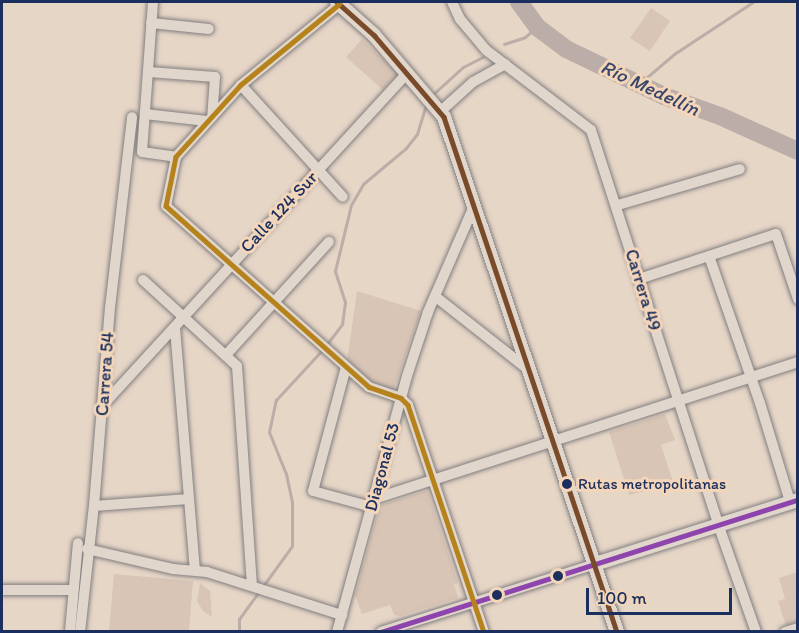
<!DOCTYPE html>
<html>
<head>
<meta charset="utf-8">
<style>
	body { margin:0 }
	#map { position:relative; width:799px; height:633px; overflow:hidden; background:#e6d6c6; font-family:Itim,sans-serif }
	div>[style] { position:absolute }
	.built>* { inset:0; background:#d8c5b5 }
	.green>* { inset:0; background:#d8c5b6 }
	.stream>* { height:3px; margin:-1.5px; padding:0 1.5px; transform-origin:1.5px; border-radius:1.5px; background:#bbada7 }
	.river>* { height:18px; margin:-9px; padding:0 9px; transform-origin:9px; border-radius:9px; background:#bbada7 }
	.roads { filter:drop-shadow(0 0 2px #827f81) drop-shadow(0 0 2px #827f81) }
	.minor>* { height:10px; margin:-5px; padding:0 5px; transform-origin:5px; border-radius:5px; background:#e1d6cb }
	.major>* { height:14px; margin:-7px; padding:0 7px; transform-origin:7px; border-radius:7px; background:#e1d6cb }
	.bus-1>* { height:4.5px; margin:-2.25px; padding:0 2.25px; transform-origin:2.25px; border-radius:2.25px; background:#8e44ad }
	.bus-2>* { height:4.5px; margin:-2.25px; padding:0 2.25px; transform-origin:2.25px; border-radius:2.25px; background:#7a4b2a }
	.bus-3>* { height:4.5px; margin:-2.25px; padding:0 2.25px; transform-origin:2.25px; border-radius:2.25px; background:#b5821c }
	.dots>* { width:16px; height:16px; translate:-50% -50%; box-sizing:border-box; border:3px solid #f3d5b9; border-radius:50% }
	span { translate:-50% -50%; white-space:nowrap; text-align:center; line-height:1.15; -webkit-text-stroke:6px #f3d5b9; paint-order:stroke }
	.bus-label { font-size:16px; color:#1b2f5e }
	.left { translate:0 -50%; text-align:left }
	.street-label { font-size:18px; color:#1b2f5e }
	.water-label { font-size:20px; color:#37456a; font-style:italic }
	.frame { position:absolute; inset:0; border:3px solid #1b2f5e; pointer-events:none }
	.scale { position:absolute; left:586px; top:588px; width:146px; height:27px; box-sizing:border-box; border:3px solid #1b2f5e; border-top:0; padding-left:8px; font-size:18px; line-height:21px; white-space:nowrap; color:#1b2f5e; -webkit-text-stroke:4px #f3d5b9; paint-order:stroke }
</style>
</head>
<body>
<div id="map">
	<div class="built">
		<div style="clip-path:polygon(362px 39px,398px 74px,383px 90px,346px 57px)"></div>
		<div style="clip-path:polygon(357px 291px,421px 311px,393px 391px,371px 383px,347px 362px)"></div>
		<div style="clip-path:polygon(665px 414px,675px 440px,661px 445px,674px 485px,629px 495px,609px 432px)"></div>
		<div style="clip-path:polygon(426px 491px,428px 492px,458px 583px,454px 584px,458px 598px,400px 616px,394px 615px,390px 605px,362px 614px,355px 595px,380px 505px)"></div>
		<div style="clip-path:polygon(797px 572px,797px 622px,786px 626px,778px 601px,785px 599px,779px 578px)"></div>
	</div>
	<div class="green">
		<div style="clip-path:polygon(651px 8px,670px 21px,650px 51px,630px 38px)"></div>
		<div style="clip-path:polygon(114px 574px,193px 581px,189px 631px,109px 631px)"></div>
		<div style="clip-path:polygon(200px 583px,210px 591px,212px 617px,203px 611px,197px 601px)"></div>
		<div style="clip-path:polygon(797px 587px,797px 607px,789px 610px,783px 591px)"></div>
	</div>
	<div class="stream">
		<div style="left:504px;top:44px;width:22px;rotate:-18deg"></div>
		<div style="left:525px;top:37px;width:16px;rotate:-40deg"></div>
		<div style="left:639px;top:84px;width:46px;rotate:-40.6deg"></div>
		<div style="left:674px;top:54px;width:95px;rotate:-33.4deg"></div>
		<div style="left:431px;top:96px;width:43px;rotate:-42.2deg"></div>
		<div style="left:463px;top:67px;width:22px;rotate:-27deg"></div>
		<div style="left:327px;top:344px;width:25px;rotate:-53deg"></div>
		<div style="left:342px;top:324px;width:22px;rotate:-82deg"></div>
		<div style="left:345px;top:302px;width:33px;rotate:-108deg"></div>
		<div style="left:335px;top:271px;width:68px;rotate:-76.4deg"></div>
		<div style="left:351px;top:205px;width:24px;rotate:-60deg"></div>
		<div style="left:363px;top:184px;width:56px;rotate:-39.9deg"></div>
		<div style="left:406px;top:148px;width:18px;rotate:-52deg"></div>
		<div style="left:417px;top:134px;width:31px;rotate:-73deg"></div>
		<div style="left:263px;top:586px;width:49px;rotate:-54.1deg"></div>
		<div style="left:292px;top:546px;width:44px;rotate:-90deg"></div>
		<div style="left:292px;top:502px;width:29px;rotate:-102deg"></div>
		<div style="left:286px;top:474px;width:45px;rotate:-112deg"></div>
		<div style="left:269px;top:432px;width:33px;rotate:-78deg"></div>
		<div style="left:276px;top:400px;width:69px;rotate:-47.3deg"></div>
		<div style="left:239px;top:632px;width:13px;rotate:-90deg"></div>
		<div style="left:239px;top:619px;width:34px;rotate:-54deg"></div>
	</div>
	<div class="river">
		<div style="left:519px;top:2px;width:31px;rotate:54deg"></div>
		<div style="left:537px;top:27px;width:36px;rotate:37deg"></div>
		<div style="left:566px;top:49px;width:109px;rotate:25.6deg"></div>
		<div style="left:664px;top:96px;width:59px;rotate:19.7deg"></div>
		<div style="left:720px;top:116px;width:85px;rotate:24.2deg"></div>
	</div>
	<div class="roads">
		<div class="minor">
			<div style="left:153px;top:2px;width:150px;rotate:94.2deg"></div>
			<div style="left:142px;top:152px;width:34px;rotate:8deg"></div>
			<div style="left:452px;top:2px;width:19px;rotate:65deg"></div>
			<div style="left:460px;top:19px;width:40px;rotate:50deg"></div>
			<div style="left:486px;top:50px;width:132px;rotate:37.3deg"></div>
			<div style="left:591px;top:130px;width:414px;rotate:72.1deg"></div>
			<div style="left:718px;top:524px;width:114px;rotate:70.6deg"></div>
			<div style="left:340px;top:4px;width:128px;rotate:140.7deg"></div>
			<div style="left:241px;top:85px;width:97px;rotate:132.1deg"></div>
			<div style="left:176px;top:157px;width:50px;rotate:101.5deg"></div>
			<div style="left:166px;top:206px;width:272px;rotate:41.7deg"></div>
			<div style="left:369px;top:387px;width:34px;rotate:19deg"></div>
			<div style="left:401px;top:398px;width:10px;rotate:45deg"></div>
			<div style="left:408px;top:405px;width:239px;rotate:71.5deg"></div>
			<div style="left:151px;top:23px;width:58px;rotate:5.9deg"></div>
			<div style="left:149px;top:72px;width:66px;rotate:4.3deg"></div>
			<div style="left:215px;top:77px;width:39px;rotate:94deg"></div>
			<div style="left:241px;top:85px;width:151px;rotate:47.7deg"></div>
			<div style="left:441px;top:111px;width:43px;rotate:-42.2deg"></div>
			<div style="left:473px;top:82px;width:37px;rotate:-29deg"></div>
			<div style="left:145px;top:114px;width:62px;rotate:6.4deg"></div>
			<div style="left:618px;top:205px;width:127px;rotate:-16.4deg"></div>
			<div style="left:709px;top:256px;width:156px;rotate:70.9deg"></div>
			<div style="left:760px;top:403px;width:103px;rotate:73.1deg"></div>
			<div style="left:639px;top:279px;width:144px;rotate:-18.2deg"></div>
			<div style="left:776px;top:234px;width:69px;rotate:71.3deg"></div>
			<div style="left:143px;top:280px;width:127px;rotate:42.5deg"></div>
			<div style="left:237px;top:366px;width:219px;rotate:86.1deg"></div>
			<div style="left:436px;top:297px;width:120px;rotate:38.2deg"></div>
			<div style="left:175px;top:328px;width:243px;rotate:85.3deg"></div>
			<div style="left:226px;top:355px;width:153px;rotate:-47.7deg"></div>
			<div style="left:346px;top:367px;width:128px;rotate:104.9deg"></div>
			<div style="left:313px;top:491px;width:61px;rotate:15.2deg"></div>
			<div style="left:103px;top:405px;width:450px;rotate:-47.5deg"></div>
			<div style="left:374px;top:499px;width:446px;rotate:-17.9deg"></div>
			<div style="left:94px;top:506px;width:95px;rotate:-4.2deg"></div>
			<div style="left:87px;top:549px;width:88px;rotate:13.1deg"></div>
			<div style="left:173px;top:569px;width:34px;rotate:5deg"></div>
			<div style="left:207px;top:572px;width:142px;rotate:17.7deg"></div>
			<div style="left:2px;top:590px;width:71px"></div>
			<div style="left:70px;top:632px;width:89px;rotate:-84.9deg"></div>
			<div style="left:80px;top:632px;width:127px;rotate:-83.7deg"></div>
			<div style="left:94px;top:506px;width:199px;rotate:-85.4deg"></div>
			<div style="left:110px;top:308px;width:192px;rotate:-83.4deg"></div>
			<div style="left:337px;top:632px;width:265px;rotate:-74.7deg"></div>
			<div style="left:407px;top:376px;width:67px;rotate:-71.8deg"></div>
			<div style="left:428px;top:312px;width:116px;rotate:-66.5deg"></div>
			<div style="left:381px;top:632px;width:225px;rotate:-17.6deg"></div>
			<div style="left:785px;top:632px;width:14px;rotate:-17deg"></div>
		</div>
		<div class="major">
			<div style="left:337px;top:2px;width:50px;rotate:41.7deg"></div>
			<div style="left:374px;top:35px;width:108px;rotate:49.5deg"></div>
			<div style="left:444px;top:117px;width:543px;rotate:71.43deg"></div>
			<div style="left:595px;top:564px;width:213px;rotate:-17.5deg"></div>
		</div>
	</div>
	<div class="bus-1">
		<div style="left:381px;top:632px;width:437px;rotate:-17.6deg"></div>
	</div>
	<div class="bus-2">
		<div style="left:337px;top:2px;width:50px;rotate:41.7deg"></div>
		<div style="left:374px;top:35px;width:108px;rotate:49.5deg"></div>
		<div style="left:444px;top:117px;width:543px;rotate:71.43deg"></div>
	</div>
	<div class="bus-3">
		<div style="left:340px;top:4px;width:128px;rotate:140.7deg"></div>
		<div style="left:241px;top:85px;width:97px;rotate:132.1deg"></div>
		<div style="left:176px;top:157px;width:50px;rotate:101.5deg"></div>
		<div style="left:166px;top:206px;width:272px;rotate:41.7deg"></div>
		<div style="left:369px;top:387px;width:34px;rotate:19deg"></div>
		<div style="left:401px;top:398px;width:10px;rotate:45deg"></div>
		<div style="left:408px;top:405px;width:239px;rotate:71.5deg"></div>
	</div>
	<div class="dots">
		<div style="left:567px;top:484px;background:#1b2f5e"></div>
		<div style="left:558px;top:576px;background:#1b2f5e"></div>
		<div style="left:497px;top:595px;background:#1b2f5e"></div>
	</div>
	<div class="bus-label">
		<span class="left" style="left:578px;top:484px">Rutas metropolitanas</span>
	</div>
	<div class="street-label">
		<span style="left:279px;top:212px;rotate:-47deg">Calle 124 Sur</span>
		<span style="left:643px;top:290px;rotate:73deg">Carrera 49</span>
		<span style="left:105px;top:374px;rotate:-86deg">Carrera 54</span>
		<span style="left:382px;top:467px;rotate:-75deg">Diagonal 53</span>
	</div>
	<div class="water-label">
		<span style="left:650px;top:88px;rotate:25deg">Río Medellín</span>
	</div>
	<div class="frame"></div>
	<div class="scale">100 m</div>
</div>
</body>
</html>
